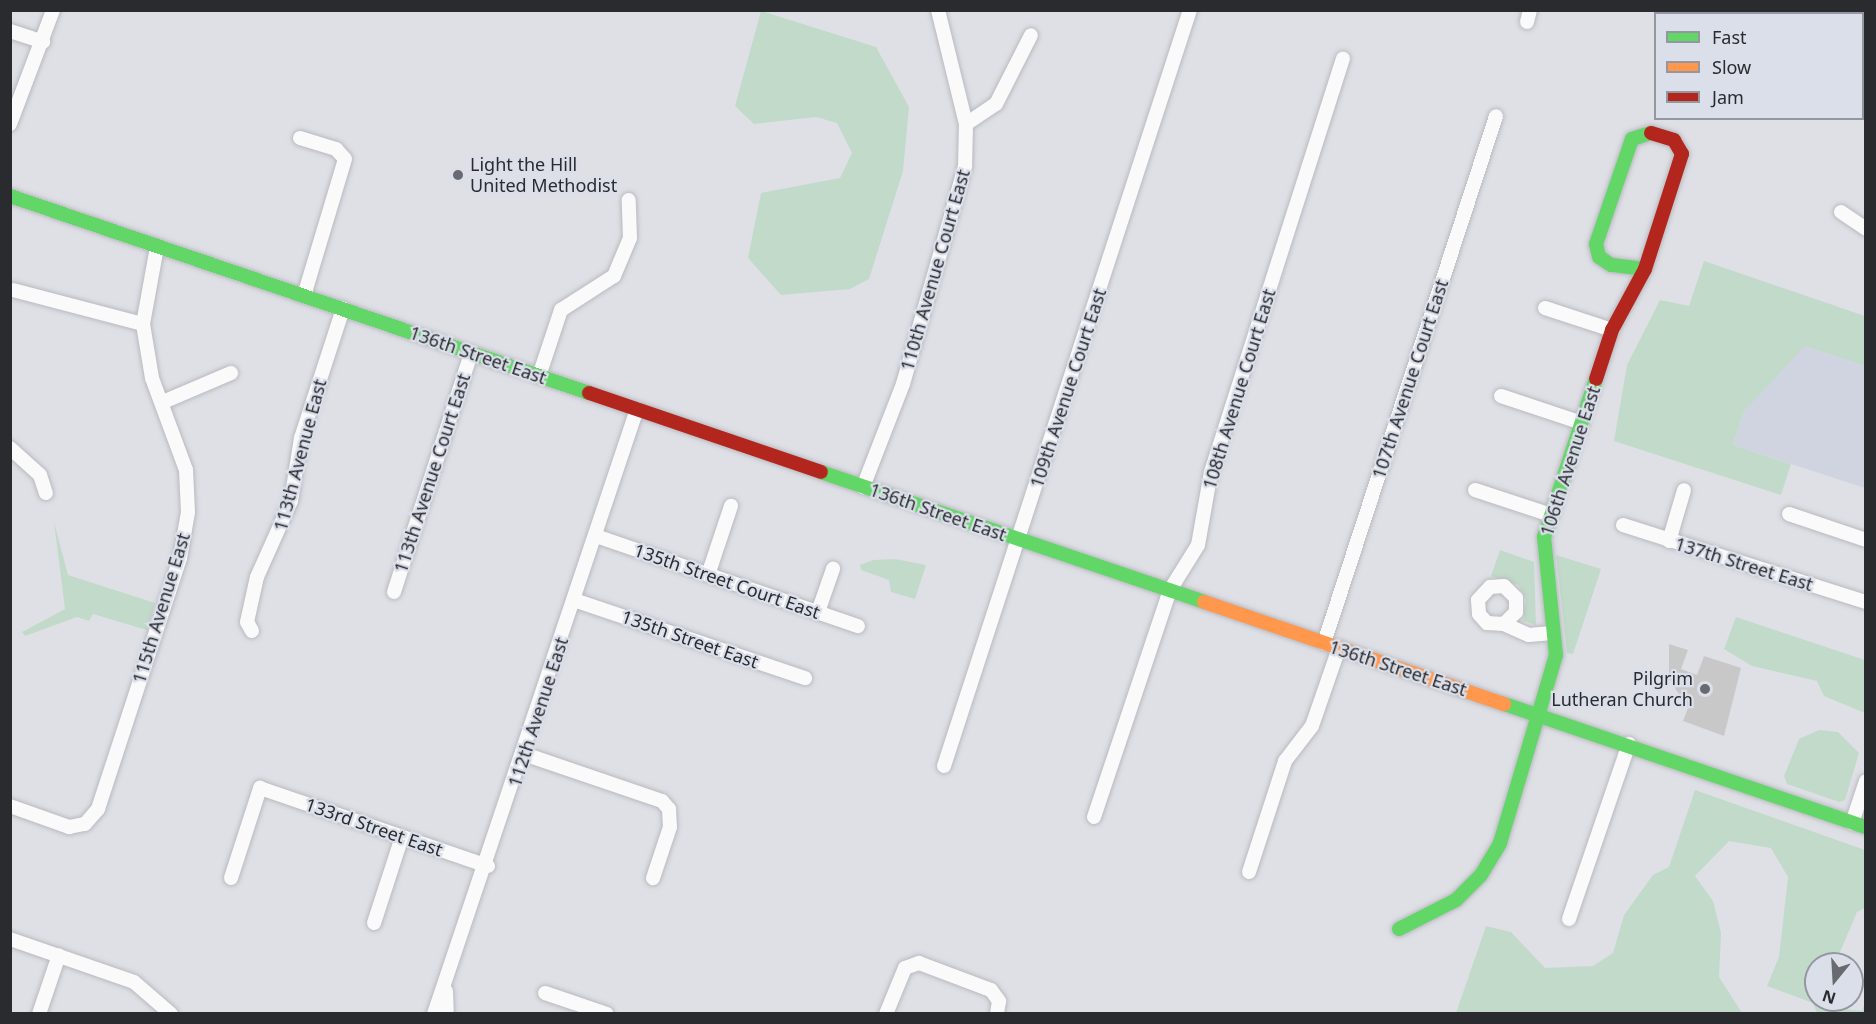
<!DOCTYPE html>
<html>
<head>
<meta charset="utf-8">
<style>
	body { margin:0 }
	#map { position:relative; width:1876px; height:1024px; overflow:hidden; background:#dee0e6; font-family:"Noto Sans",sans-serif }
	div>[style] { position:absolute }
	.built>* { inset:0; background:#d0d4e1 }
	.green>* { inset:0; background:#c2dac9 }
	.building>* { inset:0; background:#c9c8c9 }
	.roads { filter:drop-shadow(0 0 2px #b9babf) drop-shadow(0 0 2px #b9babf) }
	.street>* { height:14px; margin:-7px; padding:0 7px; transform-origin:7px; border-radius:7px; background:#fafafb }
	.fast>* { height:14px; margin:-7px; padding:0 7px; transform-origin:7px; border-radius:7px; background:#63d668 }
	.slow>* { height:14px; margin:-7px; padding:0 7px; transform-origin:7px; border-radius:7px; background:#ff974d }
	.jam>* { height:14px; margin:-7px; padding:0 7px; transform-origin:7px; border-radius:7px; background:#b3261e }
	.dots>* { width:16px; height:16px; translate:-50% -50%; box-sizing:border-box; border:3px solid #dbdfea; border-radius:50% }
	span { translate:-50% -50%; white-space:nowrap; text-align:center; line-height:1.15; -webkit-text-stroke:4.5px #dbdfea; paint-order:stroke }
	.poi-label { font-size:18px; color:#292b2f }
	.left { translate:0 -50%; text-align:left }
	.right { translate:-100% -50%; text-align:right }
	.street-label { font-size:18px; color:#292b2f }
	.frame { position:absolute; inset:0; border:12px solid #292b2f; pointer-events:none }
	.legend { position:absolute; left:1654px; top:12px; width:210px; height:108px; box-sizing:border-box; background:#dbdfea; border:2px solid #94979f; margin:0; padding:8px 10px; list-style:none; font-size:18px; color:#292b2f }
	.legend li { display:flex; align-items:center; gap:12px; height:30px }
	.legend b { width:30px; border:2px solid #94979f }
	.north { position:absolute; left:1804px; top:952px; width:60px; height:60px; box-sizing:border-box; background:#dbdfea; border:2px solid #94979f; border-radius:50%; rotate:198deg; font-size:16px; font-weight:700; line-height:24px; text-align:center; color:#292b2f }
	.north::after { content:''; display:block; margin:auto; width:21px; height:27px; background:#686a6f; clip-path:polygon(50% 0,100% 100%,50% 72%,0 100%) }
</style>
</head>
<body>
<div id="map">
	<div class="built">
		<div style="clip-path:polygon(1769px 334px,1865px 366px,1865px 488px,1733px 445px)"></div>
	</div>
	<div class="green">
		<div style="clip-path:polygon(761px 11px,876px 47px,909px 107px,903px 171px,869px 279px,850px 289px,781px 295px,748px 258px,761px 193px,840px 178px,852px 153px,837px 123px,816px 117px,754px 124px,735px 106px)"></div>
		<div style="clip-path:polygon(1704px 261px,1865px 316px,1865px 366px,1805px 346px,1744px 411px,1733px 445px,1791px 464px,1781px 495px,1614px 441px,1627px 365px,1660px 300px,1689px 306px)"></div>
		<div style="clip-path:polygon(54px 522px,68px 575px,155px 603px,147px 630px,93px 614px,89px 621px,77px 617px,25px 636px,22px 632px,65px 609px)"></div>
		<div style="clip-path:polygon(1500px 550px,1534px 562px,1536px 625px,1523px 621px,1526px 599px,1518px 585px,1491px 576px)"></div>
		<div style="clip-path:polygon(1556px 555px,1601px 569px,1573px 654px,1567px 653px)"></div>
		<div style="clip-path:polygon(895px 559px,926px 565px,915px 599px,891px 592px,889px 580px,861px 570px,860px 565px,873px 560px)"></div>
		<div style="clip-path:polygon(1736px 617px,1865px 660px,1865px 713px,1824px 696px,1817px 681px,1752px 666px,1724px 649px)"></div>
		<div style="clip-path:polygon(1819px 730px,1838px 732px,1859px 753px,1845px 800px,1839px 802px,1787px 784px,1784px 776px,1799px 739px)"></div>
		<div style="clip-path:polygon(1695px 790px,1865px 850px,1865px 908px,1857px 912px,1835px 964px,1816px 964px,1816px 1000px,1840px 1000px,1845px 1009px,1862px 1011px,1865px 1002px,1865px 1013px,1817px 1013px,1813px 1003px,1767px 986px,1779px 957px,1788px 877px,1771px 848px,1729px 841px,1695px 876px,1713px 901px,1721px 933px,1719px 977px,1742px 1013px,1456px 1013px,1486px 926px,1511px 932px,1545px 968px,1593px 966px,1613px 953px,1624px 915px,1653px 875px,1669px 867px)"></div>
	</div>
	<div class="building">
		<div style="clip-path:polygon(1669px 644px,1688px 650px,1681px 669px,1697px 675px,1704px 656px,1741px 668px,1724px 736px,1683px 721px,1688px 708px,1669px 679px)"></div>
	</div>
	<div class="roads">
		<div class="street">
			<div style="left:1527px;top:22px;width:12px;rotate:-76deg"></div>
			<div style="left:10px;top:31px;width:35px;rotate:18deg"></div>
			<div style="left:1862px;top:64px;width:4px;rotate:14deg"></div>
			<div style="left:10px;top:124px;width:122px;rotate:-69.3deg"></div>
			<div style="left:966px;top:124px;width:36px;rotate:-34deg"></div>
			<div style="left:996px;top:104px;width:77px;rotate:-63.1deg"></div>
			<div style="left:300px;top:138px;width:38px;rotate:17deg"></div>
			<div style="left:336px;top:149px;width:13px;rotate:48deg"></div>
			<div style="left:345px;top:159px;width:143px;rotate:106.7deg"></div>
			<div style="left:1841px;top:212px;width:30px;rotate:34deg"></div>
			<div style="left:13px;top:290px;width:134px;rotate:14.7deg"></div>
			<div style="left:1545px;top:308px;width:71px;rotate:18.2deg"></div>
			<div style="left:539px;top:376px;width:70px;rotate:-71.6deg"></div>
			<div style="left:561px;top:310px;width:63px;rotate:-32.7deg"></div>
			<div style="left:614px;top:276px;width:41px;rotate:-67.2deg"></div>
			<div style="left:630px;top:238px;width:38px;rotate:-92deg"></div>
			<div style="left:1501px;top:396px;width:85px;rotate:18.4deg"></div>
			<div style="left:163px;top:402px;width:74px;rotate:-23.1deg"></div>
			<div style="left:10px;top:448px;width:40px;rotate:42deg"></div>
			<div style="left:40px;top:475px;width:19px;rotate:72deg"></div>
			<div style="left:863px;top:487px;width:110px;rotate:-68.8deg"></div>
			<div style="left:903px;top:384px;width:227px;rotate:-74.1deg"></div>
			<div style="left:965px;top:166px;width:42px;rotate:-88.6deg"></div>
			<div style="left:966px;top:124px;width:117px;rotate:-103.8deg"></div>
			<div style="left:1475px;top:490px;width:80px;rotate:18.2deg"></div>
			<div style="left:1789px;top:514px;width:81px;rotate:18.7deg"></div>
			<div style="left:1623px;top:525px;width:255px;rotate:17.6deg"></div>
			<div style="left:596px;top:536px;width:277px;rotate:19deg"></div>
			<div style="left:1669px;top:541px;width:53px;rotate:-73.6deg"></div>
			<div style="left:708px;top:575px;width:73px;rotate:-71.6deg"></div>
			<div style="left:394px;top:592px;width:250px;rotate:-72.1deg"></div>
			<div style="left:574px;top:600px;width:244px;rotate:18.7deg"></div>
			<div style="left:818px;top:612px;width:46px;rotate:-70.8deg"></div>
			<div style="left:1504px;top:624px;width:17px;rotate:-177deg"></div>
			<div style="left:1487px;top:623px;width:12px;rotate:-132deg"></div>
			<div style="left:1479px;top:614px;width:14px;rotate:-94deg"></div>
			<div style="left:1478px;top:600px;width:18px;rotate:-47deg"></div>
			<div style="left:1490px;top:587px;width:14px;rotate:-4deg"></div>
			<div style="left:1504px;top:586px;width:17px;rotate:45deg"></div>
			<div style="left:1516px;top:598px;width:14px;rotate:90deg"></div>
			<div style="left:1516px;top:612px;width:17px;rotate:135deg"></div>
			<div style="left:1504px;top:624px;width:27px;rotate:24deg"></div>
			<div style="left:1529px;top:635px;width:23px;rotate:-5deg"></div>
			<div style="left:252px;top:631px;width:10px;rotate:-119deg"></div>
			<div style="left:247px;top:622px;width:46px;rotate:-77.5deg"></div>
			<div style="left:257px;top:577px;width:83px;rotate:-65.9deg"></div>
			<div style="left:291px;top:501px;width:64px;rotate:-81deg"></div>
			<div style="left:301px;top:438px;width:136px;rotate:-72deg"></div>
			<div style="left:1324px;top:643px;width:554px;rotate:-71.92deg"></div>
			<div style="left:524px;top:754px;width:146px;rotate:18.8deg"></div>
			<div style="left:662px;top:801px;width:11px;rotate:49deg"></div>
			<div style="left:669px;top:809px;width:18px;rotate:87deg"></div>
			<div style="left:670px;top:827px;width:54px;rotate:108.4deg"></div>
			<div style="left:944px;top:766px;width:795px;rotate:-71.98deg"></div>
			<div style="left:10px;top:806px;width:63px;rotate:19.6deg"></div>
			<div style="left:69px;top:827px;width:16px;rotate:-11deg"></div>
			<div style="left:85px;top:824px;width:20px;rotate:-49deg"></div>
			<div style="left:98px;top:809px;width:264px;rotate:-71.9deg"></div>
			<div style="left:180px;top:558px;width:47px;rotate:-80.1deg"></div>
			<div style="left:188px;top:512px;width:42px;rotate:-92.7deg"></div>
			<div style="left:186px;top:470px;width:98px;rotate:-110.3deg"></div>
			<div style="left:152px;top:378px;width:55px;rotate:-99.5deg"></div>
			<div style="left:143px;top:324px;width:78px;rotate:-79.7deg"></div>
			<div style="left:1094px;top:817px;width:239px;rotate:-71.5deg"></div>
			<div style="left:1170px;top:590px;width:53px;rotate:-58.1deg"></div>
			<div style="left:1198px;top:545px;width:74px;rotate:-79.9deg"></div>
			<div style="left:1211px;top:472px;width:434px;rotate:-72.3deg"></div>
			<div style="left:1852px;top:823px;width:44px;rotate:-71.6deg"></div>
			<div style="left:1249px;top:872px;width:117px;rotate:-72deg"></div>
			<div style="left:1285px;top:761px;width:44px;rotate:-52.4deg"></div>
			<div style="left:1312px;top:726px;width:83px;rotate:-70.9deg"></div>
			<div style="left:231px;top:878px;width:95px;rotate:-72.1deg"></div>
			<div style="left:260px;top:788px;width:241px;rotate:18.9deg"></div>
			<div style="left:1569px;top:919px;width:185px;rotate:-71.1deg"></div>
			<div style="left:374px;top:923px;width:90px;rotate:-72deg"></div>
			<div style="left:10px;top:939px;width:131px;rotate:19.1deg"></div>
			<div style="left:134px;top:982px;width:49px;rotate:40.9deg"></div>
			<div style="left:446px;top:991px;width:23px;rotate:88deg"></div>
			<div style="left:545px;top:993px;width:65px;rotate:18.7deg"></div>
			<div style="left:39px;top:1014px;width:62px;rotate:-71.3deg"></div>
			<div style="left:434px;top:1014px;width:638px;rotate:-71.45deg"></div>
			<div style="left:886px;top:1014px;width:50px;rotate:-67.6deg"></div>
			<div style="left:905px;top:968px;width:15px;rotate:-20deg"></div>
			<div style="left:919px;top:963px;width:77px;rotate:20.6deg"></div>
			<div style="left:991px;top:990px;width:14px;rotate:54deg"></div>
			<div style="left:999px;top:1001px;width:13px;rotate:99deg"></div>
		</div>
		<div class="fast">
			<div style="left:10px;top:196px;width:612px;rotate:18.79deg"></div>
			<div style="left:1645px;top:269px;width:34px;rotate:-173deg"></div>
			<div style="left:1611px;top:265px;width:14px;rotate:-146deg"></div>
			<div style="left:1599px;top:257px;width:13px;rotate:-103deg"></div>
			<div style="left:1596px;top:244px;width:111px;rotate:-71.1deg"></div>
			<div style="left:1632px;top:139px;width:20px;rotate:-18deg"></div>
			<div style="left:821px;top:472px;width:404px;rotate:18.7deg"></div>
			<div style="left:1504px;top:704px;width:382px;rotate:18.8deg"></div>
			<div style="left:1399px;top:929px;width:64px;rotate:-27deg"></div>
			<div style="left:1456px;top:900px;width:35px;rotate:-45deg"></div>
			<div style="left:1481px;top:875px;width:37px;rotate:-59deg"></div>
			<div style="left:1500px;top:843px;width:196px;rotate:-73.4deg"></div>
			<div style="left:1556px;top:655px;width:119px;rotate:-95.8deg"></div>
			<div style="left:1544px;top:537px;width:166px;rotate:-71.8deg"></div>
		</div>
		<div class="slow">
			<div style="left:1204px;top:602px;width:317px;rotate:18.8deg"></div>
		</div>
		<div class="jam">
			<div style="left:1596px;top:379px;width:52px;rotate:-71.9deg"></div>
			<div style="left:1612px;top:330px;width:69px;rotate:-61.6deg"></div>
			<div style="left:1645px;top:269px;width:121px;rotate:-72.2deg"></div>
			<div style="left:1682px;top:154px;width:16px;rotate:-120deg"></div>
			<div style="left:1674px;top:140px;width:24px;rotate:-163deg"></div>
			<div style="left:589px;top:393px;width:245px;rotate:18.8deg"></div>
		</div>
	</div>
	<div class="dots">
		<div style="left:458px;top:175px;background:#686a6f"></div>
		<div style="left:1705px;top:689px;background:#686a6f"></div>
	</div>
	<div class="poi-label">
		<span class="left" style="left:470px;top:175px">Light the Hill<br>United Methodist</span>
		<span class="right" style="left:1693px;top:689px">Pilgrim<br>Lutheran Church</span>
	</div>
	<div class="street-label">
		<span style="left:935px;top:270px;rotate:-74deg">110th Avenue Court East</span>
		<span style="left:478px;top:355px;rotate:19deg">136th Street East</span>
		<span style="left:1410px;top:379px;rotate:-72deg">107th Avenue Court East</span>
		<span style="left:1068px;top:388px;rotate:-72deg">109th Avenue Court East</span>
		<span style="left:1239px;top:389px;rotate:-73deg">108th Avenue Court East</span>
		<span style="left:300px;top:455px;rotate:-75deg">113th Avenue East</span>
		<span style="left:1570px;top:461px;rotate:-72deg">106th Avenue East</span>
		<span style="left:432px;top:473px;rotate:-72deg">113th Avenue Court East</span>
		<span style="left:938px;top:512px;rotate:19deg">136th Street East</span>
		<span style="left:1744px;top:564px;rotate:17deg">137th Street East</span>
		<span style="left:727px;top:581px;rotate:19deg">135th Street Court East</span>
		<span style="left:161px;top:608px;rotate:-73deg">115th Avenue East</span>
		<span style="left:690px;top:639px;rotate:19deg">135th Street East</span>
		<span style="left:1398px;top:668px;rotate:18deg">136th Street East</span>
		<span style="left:538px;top:712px;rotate:-72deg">112th Avenue East</span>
		<span style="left:374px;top:827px;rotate:19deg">133rd Street East</span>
	</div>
	<div class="frame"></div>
	<ul class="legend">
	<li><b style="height:8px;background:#63d668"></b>Fast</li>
	<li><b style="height:8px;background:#ff974d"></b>Slow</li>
	<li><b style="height:8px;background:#b3261e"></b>Jam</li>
	</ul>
	<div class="north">N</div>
</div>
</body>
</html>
